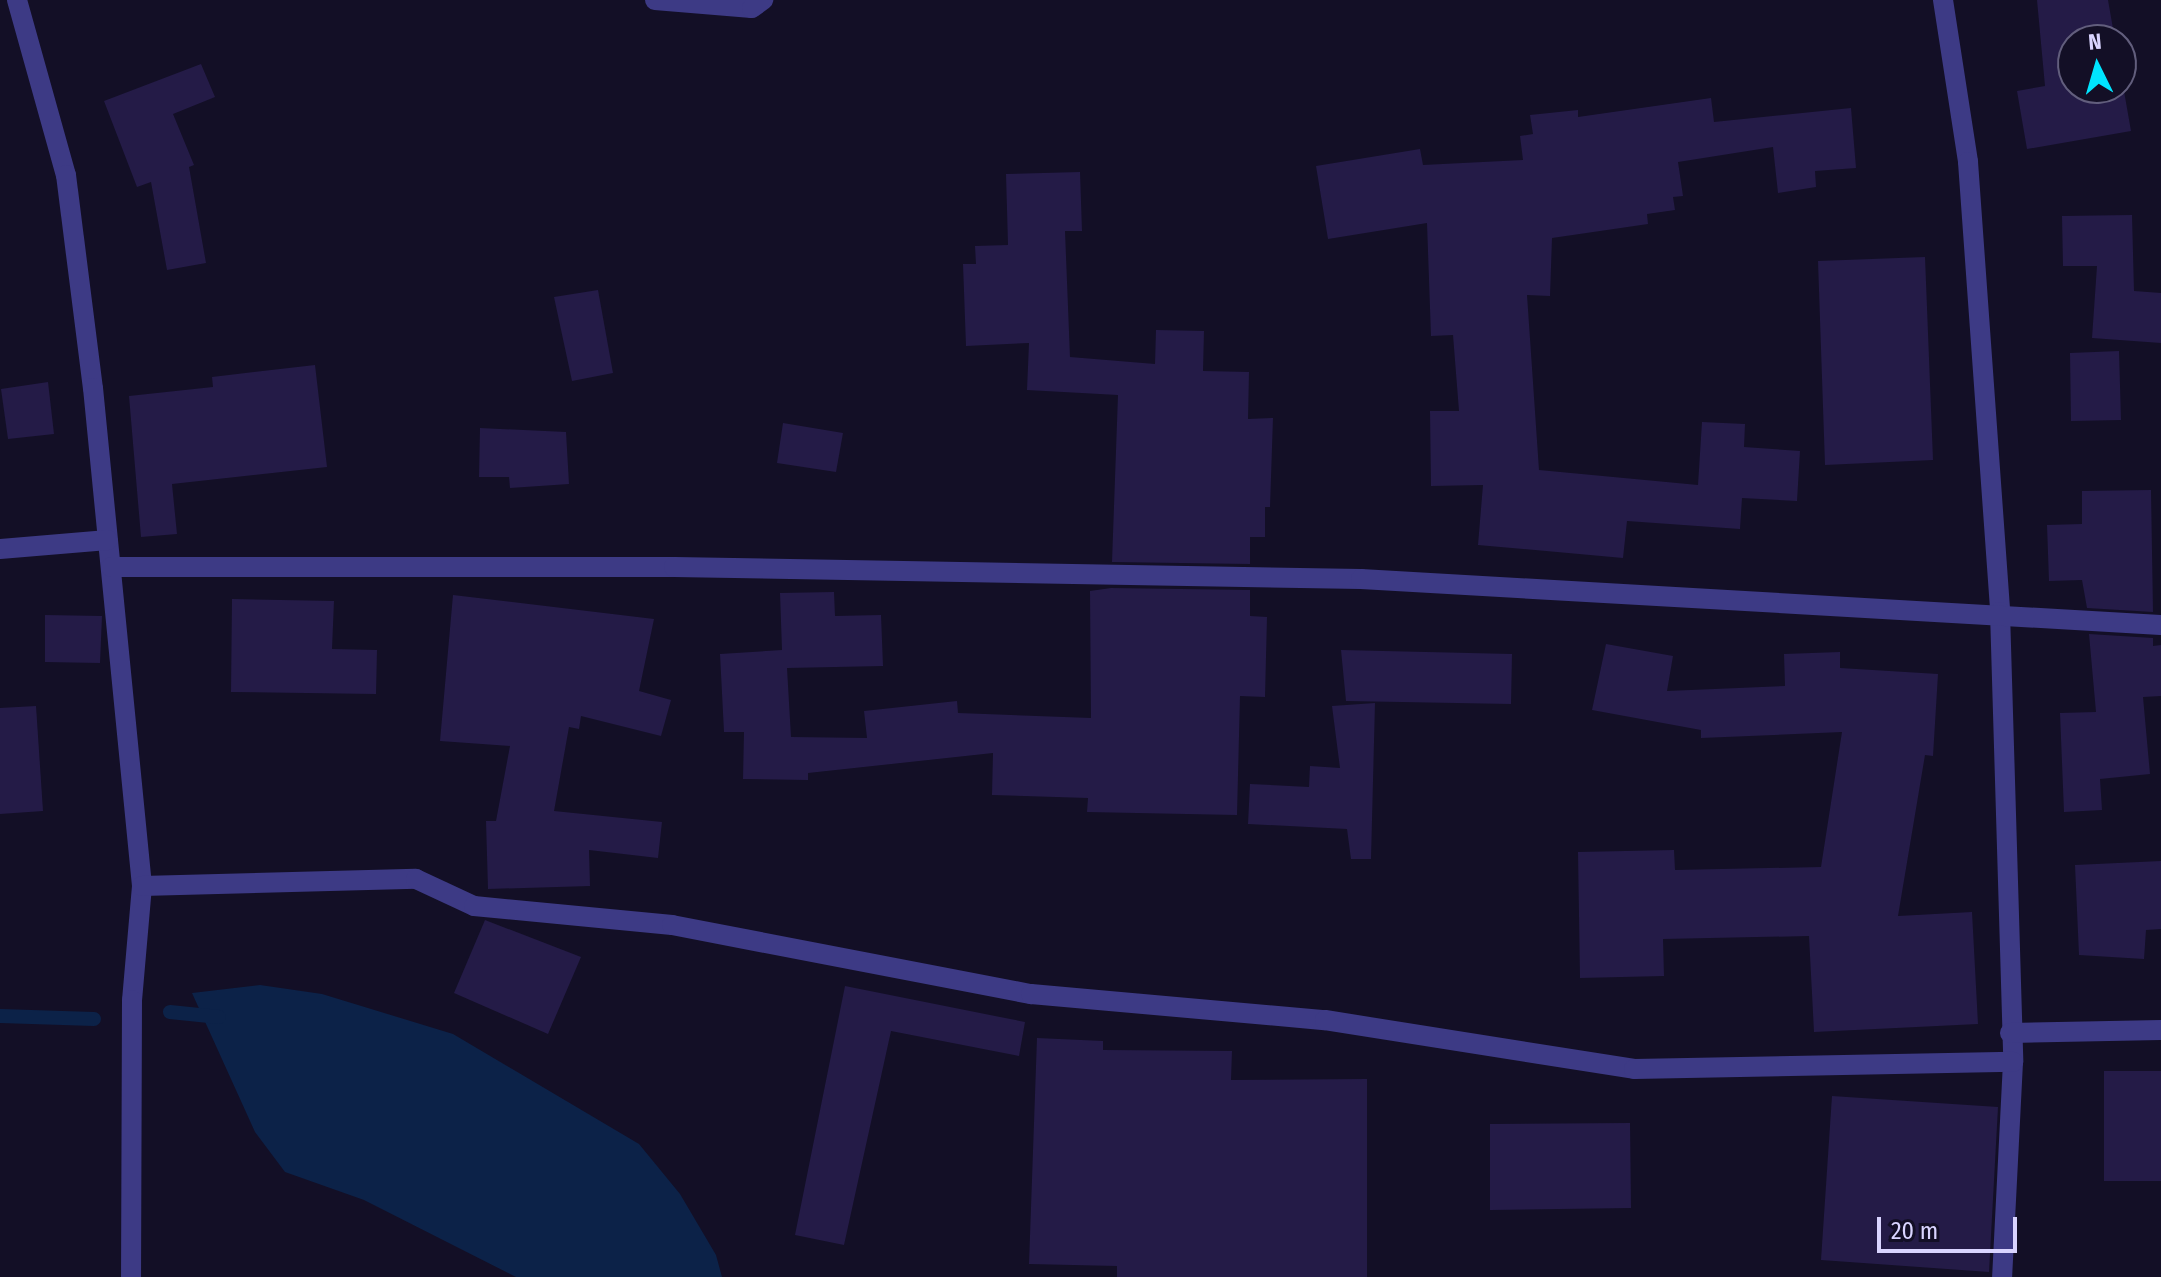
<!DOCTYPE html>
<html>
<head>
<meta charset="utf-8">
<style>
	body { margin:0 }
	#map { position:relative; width:2161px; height:1277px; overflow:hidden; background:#130f26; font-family:"Fira Sans Condensed",sans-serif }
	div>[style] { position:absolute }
	.water>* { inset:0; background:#0c2248 }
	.stream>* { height:14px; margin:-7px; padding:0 7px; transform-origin:7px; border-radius:7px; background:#0c2248 }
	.building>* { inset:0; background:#241b47 }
	.minor>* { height:20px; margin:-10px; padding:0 10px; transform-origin:10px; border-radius:10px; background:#3d3a85 }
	span { translate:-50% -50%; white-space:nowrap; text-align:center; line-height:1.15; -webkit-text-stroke:8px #130f26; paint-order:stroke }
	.north { position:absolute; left:2057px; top:24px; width:80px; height:80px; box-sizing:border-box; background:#130f26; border:2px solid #625e7d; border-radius:50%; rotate:355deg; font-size:22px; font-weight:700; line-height:32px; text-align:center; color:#d9d4ff }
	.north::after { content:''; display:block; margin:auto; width:28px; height:36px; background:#00e5ff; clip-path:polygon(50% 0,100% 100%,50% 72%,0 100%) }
	.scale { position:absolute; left:1877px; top:1217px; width:140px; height:36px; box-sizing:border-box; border:4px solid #d9d4ff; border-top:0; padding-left:10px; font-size:24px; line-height:28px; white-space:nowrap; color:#d9d4ff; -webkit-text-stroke:6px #130f26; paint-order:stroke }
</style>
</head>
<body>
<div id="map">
	<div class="water">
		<div style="clip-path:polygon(260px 985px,322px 994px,453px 1034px,639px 1144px,680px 1194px,716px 1255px,722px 1277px,516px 1277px,364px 1200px,285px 1172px,255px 1132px,192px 993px)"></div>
	</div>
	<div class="stream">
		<div style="left:170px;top:1012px;width:49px;rotate:5.8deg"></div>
		<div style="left:0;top:1016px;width:94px;rotate:1.8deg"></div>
	</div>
	<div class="building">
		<div style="clip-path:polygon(2037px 0,2108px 0,2115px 40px,2073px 40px,2073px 88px,2121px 88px,2121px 74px,2131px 131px,2027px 149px,2017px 91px,2045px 86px)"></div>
		<div style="clip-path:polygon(201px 64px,215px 97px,173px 114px,194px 165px,189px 167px,206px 263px,167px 270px,151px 182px,137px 187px,104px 101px)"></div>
		<div style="clip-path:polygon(1711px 98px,1714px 122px,1851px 108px,1856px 168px,1815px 171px,1816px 187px,1778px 193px,1773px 147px,1678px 162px,1683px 196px,1673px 197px,1675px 210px,1647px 214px,1648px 224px,1552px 238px,1550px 296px,1527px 295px,1539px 470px,1698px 485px,1702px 422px,1745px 424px,1744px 447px,1800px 451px,1797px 501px,1742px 498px,1740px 529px,1627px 521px,1623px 558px,1478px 545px,1483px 485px,1431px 486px,1430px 411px,1459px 411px,1453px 335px,1431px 336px,1427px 223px,1328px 239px,1316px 166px,1420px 149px,1423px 165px,1523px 160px,1520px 136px,1533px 134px,1530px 115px,1578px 110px,1578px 117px)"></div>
		<div style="clip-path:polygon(1080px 172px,1082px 231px,1065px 231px,1070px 357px,1155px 364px,1156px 330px,1204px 331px,1203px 371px,1249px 372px,1248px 419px,1273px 418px,1270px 507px,1265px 507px,1265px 537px,1250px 537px,1250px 564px,1112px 562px,1118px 395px,1027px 390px,1029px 343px,966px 346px,963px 264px,976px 264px,975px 246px,1008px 245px,1006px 174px)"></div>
		<div style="clip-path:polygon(2132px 215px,2134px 291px,2161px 293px,2161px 343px,2092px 338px,2097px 266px,2063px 266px,2062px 216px)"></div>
		<div style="clip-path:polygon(1925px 257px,1933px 460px,1825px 465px,1818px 261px)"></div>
		<div style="clip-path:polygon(598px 290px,613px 373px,572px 381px,554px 297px)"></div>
		<div style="clip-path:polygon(2119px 351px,2121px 420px,2071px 421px,2070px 353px)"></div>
		<div style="clip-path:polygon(315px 365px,327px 467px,172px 484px,177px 534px,141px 537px,129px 396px,213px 387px,212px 377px)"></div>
		<div style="clip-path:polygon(48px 382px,54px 434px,8px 439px,1px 389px)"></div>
		<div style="clip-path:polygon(783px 423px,843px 433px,836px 472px,777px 463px)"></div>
		<div style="clip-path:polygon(480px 428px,566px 432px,569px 484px,510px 488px,509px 477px,479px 477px)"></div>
		<div style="clip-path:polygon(2151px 490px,2153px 612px,2087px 608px,2082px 580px,2049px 581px,2047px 525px,2082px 524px,2082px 491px)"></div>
		<div style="clip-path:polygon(1111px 588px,1250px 590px,1250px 616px,1267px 617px,1265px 697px,1240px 696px,1237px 815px,1087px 812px,1088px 798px,992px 795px,993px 753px,808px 773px,808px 780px,743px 779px,744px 732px,724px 732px,720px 654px,782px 650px,780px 593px,834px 592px,835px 616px,881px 615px,883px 666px,787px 668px,791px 737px,867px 738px,864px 711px,957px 701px,958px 713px,1091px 718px,1090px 591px)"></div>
		<div style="clip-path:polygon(453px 595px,654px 619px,639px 691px,671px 700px,661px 736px,581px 716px,579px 729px,569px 727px,554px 811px,662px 822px,658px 858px,589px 850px,590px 886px,488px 889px,486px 821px,496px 821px,510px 746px,440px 741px)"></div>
		<div style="clip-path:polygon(232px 599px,334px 601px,332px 649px,377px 650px,376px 694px,231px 692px)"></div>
		<div style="clip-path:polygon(45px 615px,102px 616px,100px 663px,45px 662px)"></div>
		<div style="clip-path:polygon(2089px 634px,2153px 638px,2153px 646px,2161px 645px,2161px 696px,2143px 697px,2150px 774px,2100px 779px,2102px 810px,2064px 812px,2060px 713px,2096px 712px)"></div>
		<div style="clip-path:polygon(1606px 644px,1673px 656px,1667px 691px,1785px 686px,1784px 654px,1840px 652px,1840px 668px,1938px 674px,1933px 756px,1925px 755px,1898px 916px,1972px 912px,1978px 1024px,1814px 1032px,1809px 936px,1663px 939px,1664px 976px,1580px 978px,1578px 852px,1674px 850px,1675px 870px,1821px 867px,1842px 732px,1701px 738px,1701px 730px,1592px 710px)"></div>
		<div style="clip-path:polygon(1341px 650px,1512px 654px,1511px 704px,1346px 701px)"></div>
		<div style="clip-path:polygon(1375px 703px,1371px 859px,1351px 859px,1347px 829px,1248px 824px,1250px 784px,1309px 787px,1310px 766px,1340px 768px,1332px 706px)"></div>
		<div style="clip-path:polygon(36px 706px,43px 811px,0 814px,0 708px)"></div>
		<div style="clip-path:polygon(2161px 861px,2161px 929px,2146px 930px,2144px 959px,2079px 955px,2075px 865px)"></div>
		<div style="clip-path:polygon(485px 920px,581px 957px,548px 1034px,454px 993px)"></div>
		<div style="clip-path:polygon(845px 986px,1025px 1022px,1019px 1056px,891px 1031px,844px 1245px,795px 1235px)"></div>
		<div style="clip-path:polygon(1037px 1038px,1103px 1041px,1103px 1050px,1232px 1051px,1231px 1080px,1367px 1079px,1367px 1277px,1117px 1277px,1117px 1266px,1029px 1264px)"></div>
		<div style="clip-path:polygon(2104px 1071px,2161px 1071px,2161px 1181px,2104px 1181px)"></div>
		<div style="clip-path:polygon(1832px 1096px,1998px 1107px,1989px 1272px,1821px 1260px)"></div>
		<div style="clip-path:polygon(1630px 1123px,1631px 1208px,1490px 1210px,1490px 1124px)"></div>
	</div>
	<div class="minor">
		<div style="left:17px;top:0;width:182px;rotate:74.4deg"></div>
		<div style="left:66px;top:175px;width:215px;rotate:82.8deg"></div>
		<div style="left:93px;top:388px;width:500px;rotate:84.38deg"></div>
		<div style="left:142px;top:886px;width:114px;rotate:95deg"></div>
		<div style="left:132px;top:1000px;width:277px;rotate:90.2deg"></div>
		<div style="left:655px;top:0;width:97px;rotate:4.7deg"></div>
		<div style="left:752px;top:8px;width:14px;rotate:-36deg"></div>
		<div style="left:1943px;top:0;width:164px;rotate:81.2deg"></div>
		<div style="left:1968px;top:162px;width:451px;rotate:85.9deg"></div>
		<div style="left:2000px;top:612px;width:450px;rotate:88.3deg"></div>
		<div style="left:2013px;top:1062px;width:215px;rotate:92.9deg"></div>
		<div style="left:0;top:549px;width:108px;rotate:-4.8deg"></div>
		<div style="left:111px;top:567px;width:563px"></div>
		<div style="left:674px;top:567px;width:687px;rotate:1deg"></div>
		<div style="left:1361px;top:579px;width:801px;rotate:3.29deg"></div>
		<div style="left:142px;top:886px;width:274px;rotate:-1.5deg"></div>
		<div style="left:416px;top:879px;width:64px;rotate:25deg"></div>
		<div style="left:474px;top:906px;width:199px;rotate:5.5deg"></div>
		<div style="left:672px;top:925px;width:366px;rotate:10.9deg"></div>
		<div style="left:1031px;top:994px;width:295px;rotate:5.1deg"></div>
		<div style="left:1325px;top:1020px;width:313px;rotate:9deg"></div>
		<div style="left:1634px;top:1069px;width:379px;rotate:-1.1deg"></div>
		<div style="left:2010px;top:1033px;width:151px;rotate:-1.1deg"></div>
	</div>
	<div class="north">N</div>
	<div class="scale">20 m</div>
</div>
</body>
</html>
